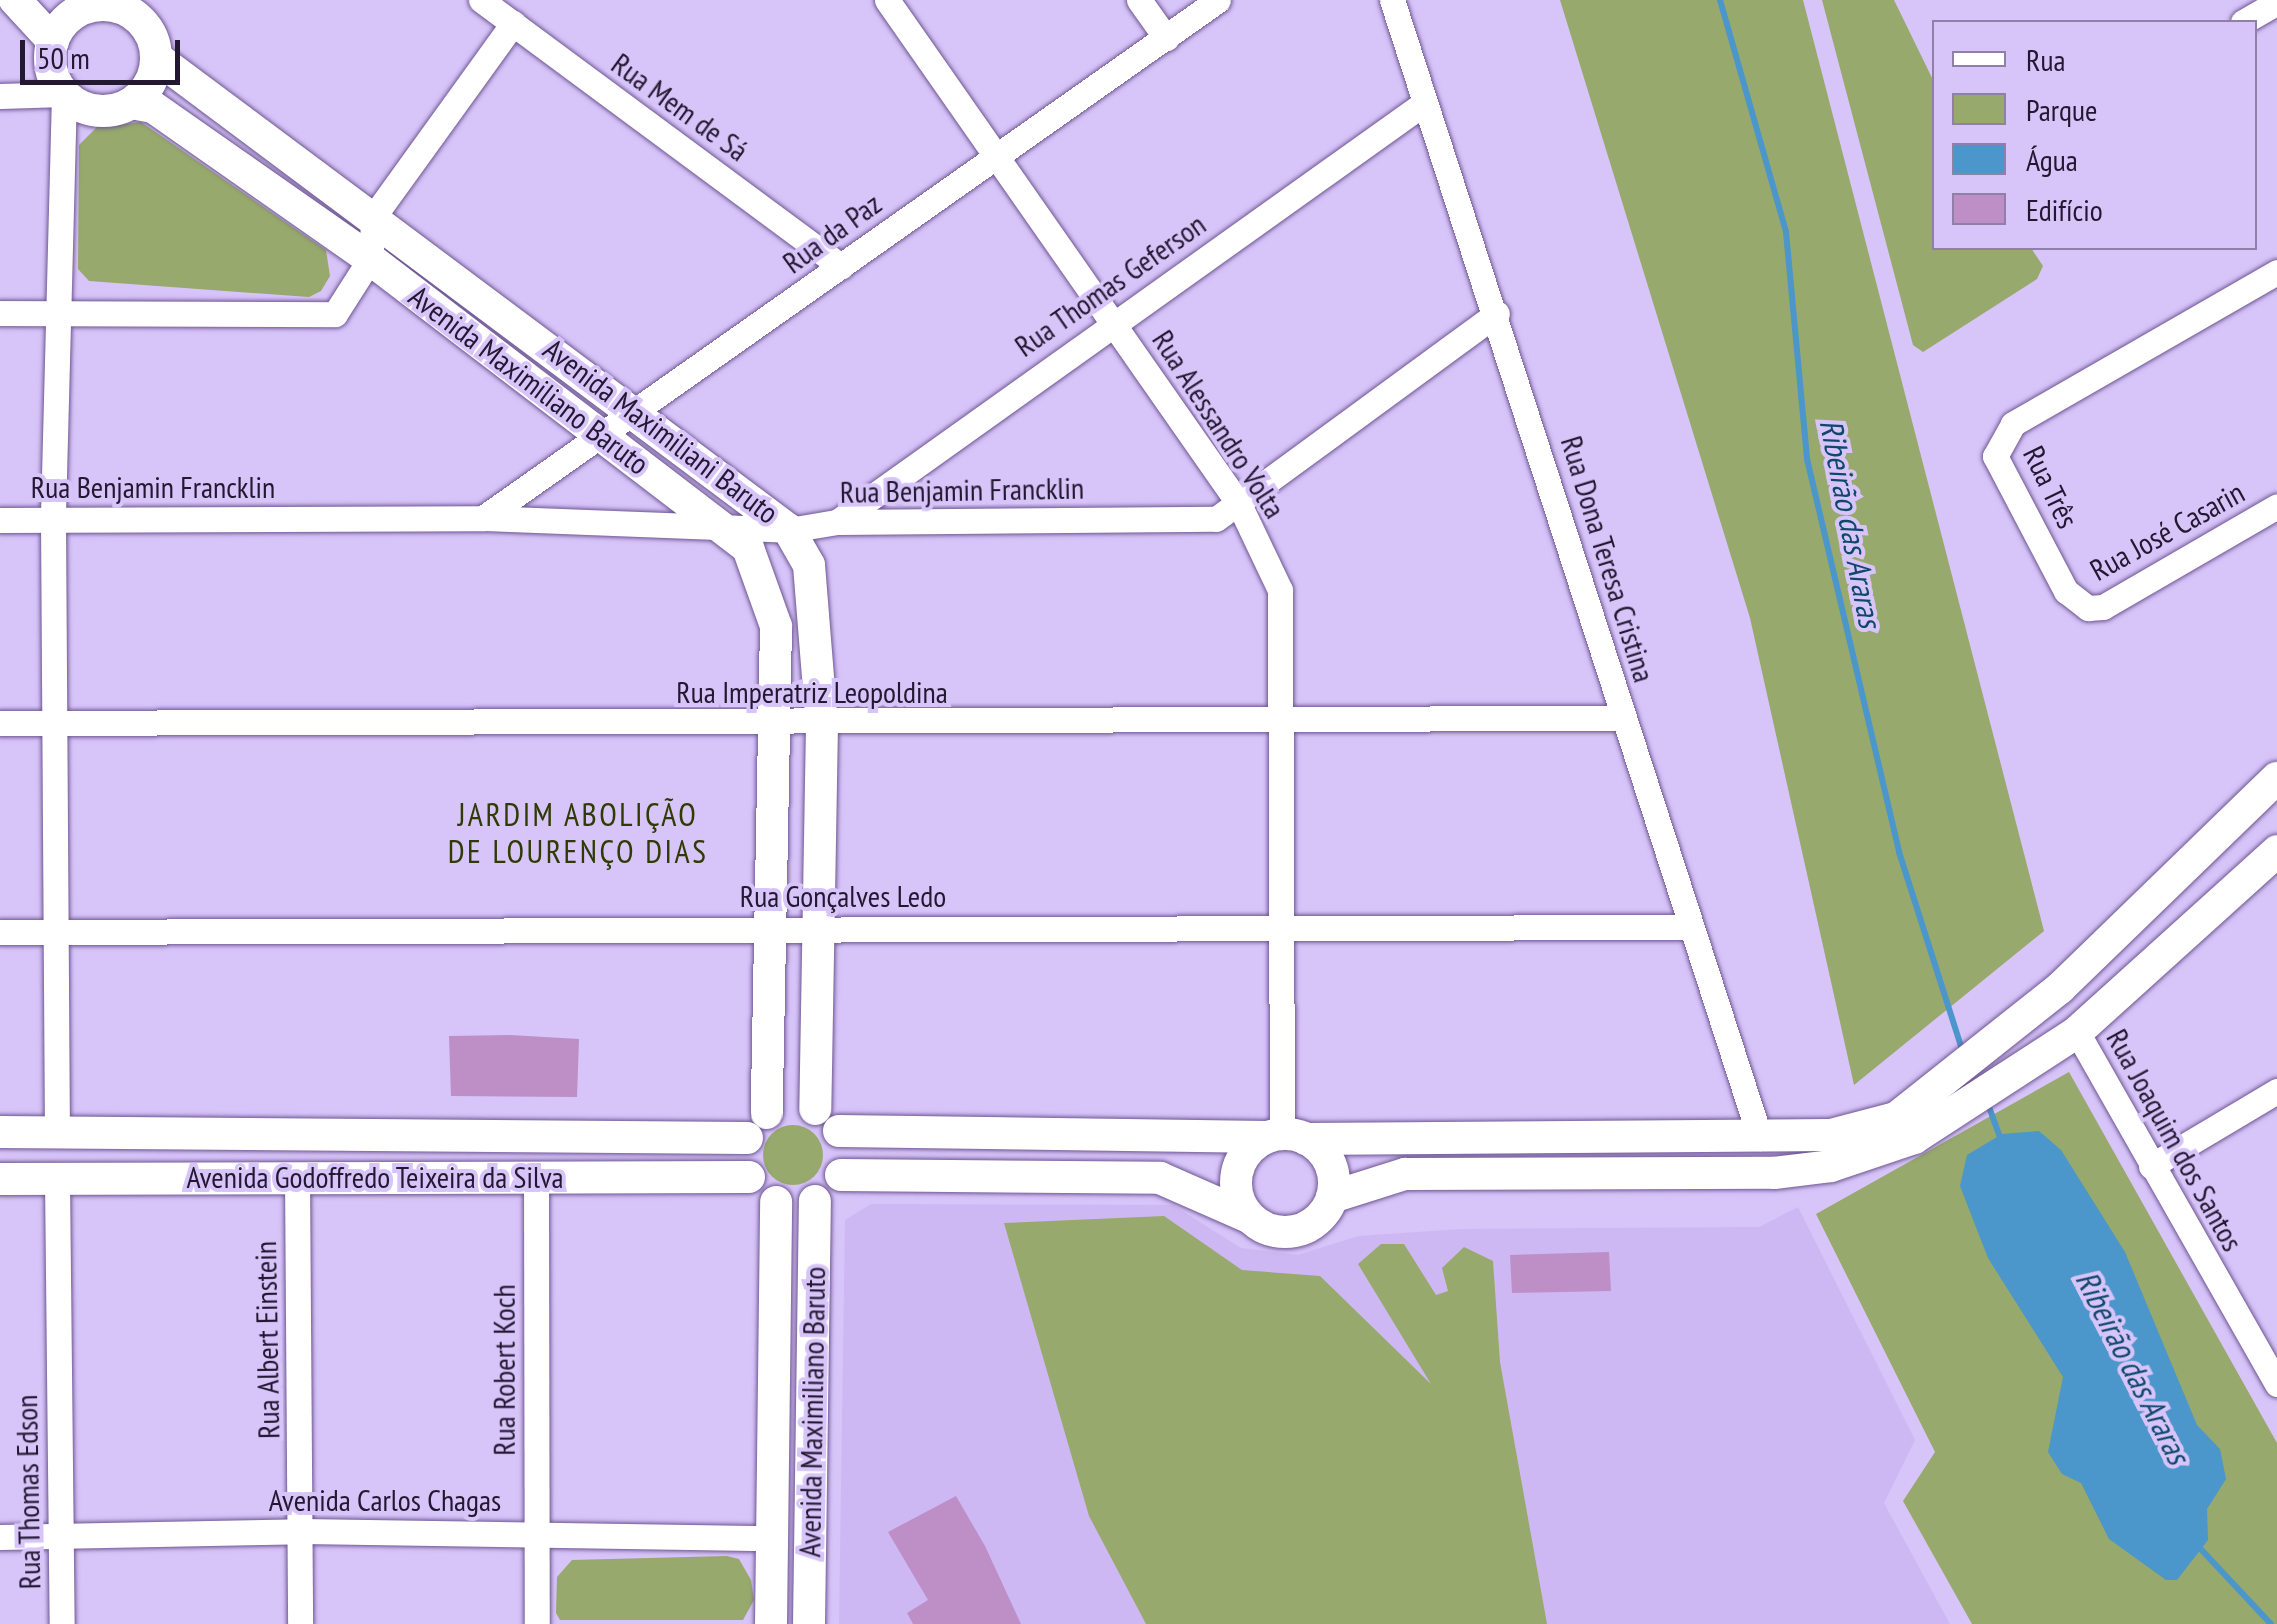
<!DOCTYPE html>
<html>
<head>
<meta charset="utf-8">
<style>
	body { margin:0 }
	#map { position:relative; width:2277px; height:1624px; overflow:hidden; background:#d7c4f9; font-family:"PT Sans Narrow",sans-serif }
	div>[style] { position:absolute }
	.built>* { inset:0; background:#ceb8f3 }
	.green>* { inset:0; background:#97a96c }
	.round { border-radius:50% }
	.water>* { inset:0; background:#4b96cb }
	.stream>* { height:6px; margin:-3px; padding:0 3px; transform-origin:3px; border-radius:3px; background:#4b96cb }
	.building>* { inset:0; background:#be8ec6 }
	.roads { filter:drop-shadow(0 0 2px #6e5692) drop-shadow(0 0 2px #6e5692) }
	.street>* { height:25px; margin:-12.5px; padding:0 12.5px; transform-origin:12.5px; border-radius:12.5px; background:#fff }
	.secondary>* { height:32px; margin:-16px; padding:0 16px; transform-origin:16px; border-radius:16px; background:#fff }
	.secondary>.ring { margin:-16px; padding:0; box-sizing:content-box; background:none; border:32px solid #fff; border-radius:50% }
	span { translate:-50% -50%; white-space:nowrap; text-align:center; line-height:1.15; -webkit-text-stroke:8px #d7c4f9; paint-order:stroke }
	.street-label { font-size:30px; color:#221831 }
	.water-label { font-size:32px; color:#0e496c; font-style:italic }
	.neighbourhood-label { font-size:32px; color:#2f3b00; letter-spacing:2.5px }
	.legend { position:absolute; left:1932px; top:20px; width:325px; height:230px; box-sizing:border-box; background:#d7c4f9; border:2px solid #8f7fa9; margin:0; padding:12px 18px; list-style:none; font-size:30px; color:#221831 }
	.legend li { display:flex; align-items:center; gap:20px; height:50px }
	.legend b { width:50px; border:2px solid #8f7fa9 }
	.scale { position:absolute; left:20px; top:40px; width:160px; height:45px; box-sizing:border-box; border:5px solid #221831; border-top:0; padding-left:12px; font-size:30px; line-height:35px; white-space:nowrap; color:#221831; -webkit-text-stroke:8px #d7c4f9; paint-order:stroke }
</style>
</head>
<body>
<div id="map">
	<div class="built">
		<div style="clip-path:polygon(871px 1204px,1173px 1205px,1241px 1248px,1298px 1255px,1358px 1236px,1462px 1229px,1759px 1227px,1798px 1207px,1915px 1440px,1884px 1503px,1950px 1624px,839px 1624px,845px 1220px)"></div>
	</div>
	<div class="green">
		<div style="clip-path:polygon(1560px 0,1803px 0,2044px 931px,1854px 1085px,1750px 618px)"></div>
		<div style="clip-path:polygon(1822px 0,1894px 0,1934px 82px,1934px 248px,2031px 248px,2043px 266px,2037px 279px,1923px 352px,1913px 345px)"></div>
		<div style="clip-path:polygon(141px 122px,326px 250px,330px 276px,321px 291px,309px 297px,89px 281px,78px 269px,79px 145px,97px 127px)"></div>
		<div style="clip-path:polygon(2069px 1072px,2277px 1443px,2277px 1624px,1972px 1624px,1903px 1501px,1935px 1452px,1816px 1214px)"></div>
		<div class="round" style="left:763px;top:1125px;width:60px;height:60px"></div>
		<div style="clip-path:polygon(1164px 1216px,1242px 1270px,1320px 1276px,1431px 1384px,1358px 1264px,1381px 1244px,1404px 1244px,1436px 1295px,1448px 1291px,1442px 1268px,1464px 1247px,1493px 1261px,1500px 1362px,1547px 1624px,1146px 1624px,1089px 1516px,1004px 1223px)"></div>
		<div style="clip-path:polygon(727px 1556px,739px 1559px,751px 1580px,754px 1600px,743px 1620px,560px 1620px,556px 1613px,557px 1577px,572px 1560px)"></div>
	</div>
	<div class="water">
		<div style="clip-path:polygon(2039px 1131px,2061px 1150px,2125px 1252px,2197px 1425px,2220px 1449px,2226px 1479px,2207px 1509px,2208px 1540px,2177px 1580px,2166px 1580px,2109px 1539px,2081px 1483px,2062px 1474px,2048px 1452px,2063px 1377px,1988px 1258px,1960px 1186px,1967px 1155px,2002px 1134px)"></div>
	</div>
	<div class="stream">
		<div style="left:1720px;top:0;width:241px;rotate:74.1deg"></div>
		<div style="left:1786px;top:232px;width:228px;rotate:84.7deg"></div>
		<div style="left:1807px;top:459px;width:404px;rotate:76.8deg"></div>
		<div style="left:1899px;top:852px;width:208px;rotate:72.3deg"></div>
		<div style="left:1989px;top:1107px;width:38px;rotate:70deg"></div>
		<div style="left:2197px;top:1545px;width:108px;rotate:46.9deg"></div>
	</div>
	<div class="building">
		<div style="clip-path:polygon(510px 1035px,579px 1039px,577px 1097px,451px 1096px,449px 1036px)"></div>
		<div style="clip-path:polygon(1609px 1252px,1611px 1291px,1512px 1293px,1510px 1255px)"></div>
		<div style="clip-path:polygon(956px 1496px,985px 1546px,1021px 1624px,913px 1624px,907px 1613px,928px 1600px,888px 1532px)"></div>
	</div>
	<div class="roads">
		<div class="street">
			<div style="left:481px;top:0;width:448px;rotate:36.5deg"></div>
			<div style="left:887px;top:0;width:615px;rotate:55.07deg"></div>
			<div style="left:1239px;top:504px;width:95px;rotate:64.5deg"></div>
			<div style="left:1280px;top:590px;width:544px;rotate:89.79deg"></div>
			<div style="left:1139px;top:0;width:47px;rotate:54.6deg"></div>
			<div style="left:1392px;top:0;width:1196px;rotate:72.08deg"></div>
			<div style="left:2243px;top:22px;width:39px;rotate:-30deg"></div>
			<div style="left:0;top:96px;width:64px;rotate:-1.8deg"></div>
			<div style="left:64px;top:94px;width:425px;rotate:91.5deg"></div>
			<div style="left:53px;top:519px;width:613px;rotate:89.63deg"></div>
			<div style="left:2277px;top:272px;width:305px;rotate:150.1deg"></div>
			<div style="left:2013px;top:424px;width:37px;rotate:119deg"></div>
			<div style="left:1995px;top:456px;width:153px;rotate:62.3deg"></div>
			<div style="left:2066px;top:591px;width:28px;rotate:38deg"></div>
			<div style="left:2088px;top:608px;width:15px;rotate:-4deg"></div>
			<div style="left:2103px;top:607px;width:201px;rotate:-30.1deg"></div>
			<div style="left:0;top:313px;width:335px;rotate:0.2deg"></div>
			<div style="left:335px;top:314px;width:65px;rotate:-57.5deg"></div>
			<div style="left:370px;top:259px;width:43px;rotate:-84.7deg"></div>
			<div style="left:374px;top:216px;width:238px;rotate:-54.2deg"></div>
			<div style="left:483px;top:518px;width:899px;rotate:-35.17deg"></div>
			<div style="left:0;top:520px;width:483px;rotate:-0.2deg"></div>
			<div style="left:483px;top:518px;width:306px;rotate:2.2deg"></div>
			<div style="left:789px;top:530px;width:49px;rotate:-9.5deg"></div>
			<div style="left:837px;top:522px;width:379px;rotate:-0.5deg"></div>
			<div style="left:1216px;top:519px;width:348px;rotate:-36.2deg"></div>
			<div style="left:837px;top:522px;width:720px;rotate:-35.5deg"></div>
			<div style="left:0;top:723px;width:1624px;rotate:-0.18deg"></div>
			<div style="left:0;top:932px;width:1686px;rotate:-0.17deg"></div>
			<div style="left:2077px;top:1032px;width:405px;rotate:60.4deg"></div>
			<div style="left:2151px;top:1166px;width:147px;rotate:-30.8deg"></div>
			<div style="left:297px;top:1175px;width:449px;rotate:89.6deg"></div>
			<div style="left:536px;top:1176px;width:448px;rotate:89.9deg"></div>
			<div style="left:57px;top:1179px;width:445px;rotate:89.4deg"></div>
			<div style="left:0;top:1537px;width:302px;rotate:-1.1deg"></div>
			<div style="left:302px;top:1531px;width:468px;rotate:0.9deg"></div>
		</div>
		<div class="secondary">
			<div style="left:15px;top:0;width:56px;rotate:47.2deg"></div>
			<div class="ring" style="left:50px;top:5px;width:74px;height:74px"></div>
			<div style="left:157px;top:58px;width:789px;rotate:36.75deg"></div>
			<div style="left:789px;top:530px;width:40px;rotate:60.3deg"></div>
			<div style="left:809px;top:565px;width:161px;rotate:85.4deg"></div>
			<div style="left:822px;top:725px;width:384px;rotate:91deg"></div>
			<div style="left:132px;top:103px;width:21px;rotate:11deg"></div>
			<div style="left:153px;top:107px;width:265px;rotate:35deg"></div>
			<div style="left:370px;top:259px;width:476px;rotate:37.4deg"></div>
			<div style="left:748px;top:548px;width:83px;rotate:70.3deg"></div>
			<div style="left:776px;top:626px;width:487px;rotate:91.1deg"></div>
			<div style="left:839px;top:1131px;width:428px;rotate:0.8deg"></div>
			<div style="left:0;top:1132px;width:747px;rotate:0.46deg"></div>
			<div class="ring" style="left:1236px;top:1134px;width:66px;height:66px"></div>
			<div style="left:1306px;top:1139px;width:525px;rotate:-0.44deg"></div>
			<div style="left:1831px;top:1135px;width:67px;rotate:-14.7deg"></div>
			<div style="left:1896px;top:1118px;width:209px;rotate:-38.4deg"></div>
			<div style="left:2060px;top:988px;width:302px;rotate:-44.1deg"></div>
			<div style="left:841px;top:1175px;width:319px;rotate:0.5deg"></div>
			<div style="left:1160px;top:1178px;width:97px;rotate:23.7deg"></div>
			<div style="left:0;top:1179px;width:749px;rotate:-0.15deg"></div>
			<div style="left:1332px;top:1197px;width:77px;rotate:-17.5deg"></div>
			<div style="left:1405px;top:1174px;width:369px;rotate:-0.2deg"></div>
			<div style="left:1774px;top:1173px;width:57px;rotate:-7deg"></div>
			<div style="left:1831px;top:1166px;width:88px;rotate:-18.6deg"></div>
			<div style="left:1914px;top:1138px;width:194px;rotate:-33deg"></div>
			<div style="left:2077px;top:1032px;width:270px;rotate:-42.1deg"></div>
			<div style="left:771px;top:1624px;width:422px;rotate:-89.3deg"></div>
			<div style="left:809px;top:1624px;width:423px;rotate:-89.2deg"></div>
		</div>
	</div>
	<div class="street-label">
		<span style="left:680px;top:107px;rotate:36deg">Rua Mem de Sá</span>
		<span style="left:832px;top:233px;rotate:-36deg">Rua da Paz</span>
		<span style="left:1110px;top:285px;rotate:-35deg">Rua Thomas Geferson</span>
		<span style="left:529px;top:380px;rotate:37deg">Avenida Maximiliano Baruto</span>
		<span style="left:1219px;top:424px;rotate:57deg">Rua Alessandro Volta</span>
		<span style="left:661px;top:431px;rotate:37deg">Avenida Maximiliani Baruto</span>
		<span style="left:153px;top:487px">Rua Benjamin Francklin</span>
		<span style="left:2051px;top:487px;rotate:64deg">Rua Três</span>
		<span style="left:962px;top:490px;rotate:-1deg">Rua Benjamin Francklin</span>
		<span style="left:2167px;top:531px;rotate:-29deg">Rua José Casarin</span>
		<span style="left:1608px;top:559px;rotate:73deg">Rua Dona Teresa Cristina</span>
		<span style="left:812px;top:692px">Rua Imperatriz Leopoldina</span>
		<span style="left:843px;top:896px">Rua Gonçalves Ledo</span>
		<span style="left:2175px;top:1140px;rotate:61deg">Rua Joaquim dos Santos</span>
		<span style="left:375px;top:1177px">Avenida Godoffredo Teixeira da Silva</span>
		<span style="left:267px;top:1340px;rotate:-91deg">Rua Albert Einstein</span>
		<span style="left:504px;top:1370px;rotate:-90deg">Rua Robert Koch</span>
		<span style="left:812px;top:1412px;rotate:-89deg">Avenida Maximiliano Baruto</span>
		<span style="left:28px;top:1492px;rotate:-91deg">Rua Thomas Edson</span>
		<span style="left:385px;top:1500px">Avenida Carlos Chagas</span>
	</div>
	<div class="water-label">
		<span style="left:1851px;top:523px;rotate:79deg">Ribeirão das Araras</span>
		<span style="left:2133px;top:1367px;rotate:63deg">Ribeirão das Araras</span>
	</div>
	<div class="neighbourhood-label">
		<span style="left:578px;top:833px">JARDIM ABOLIÇÃO<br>DE LOURENÇO DIAS</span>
	</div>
	<ul class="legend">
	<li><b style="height:12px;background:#fff"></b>Rua</li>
	<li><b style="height:28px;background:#97a96c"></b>Parque</li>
	<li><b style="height:28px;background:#4b96cb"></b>Água</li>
	<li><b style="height:28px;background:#be8ec6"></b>Edifício</li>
	</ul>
	<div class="scale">50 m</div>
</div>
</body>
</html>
